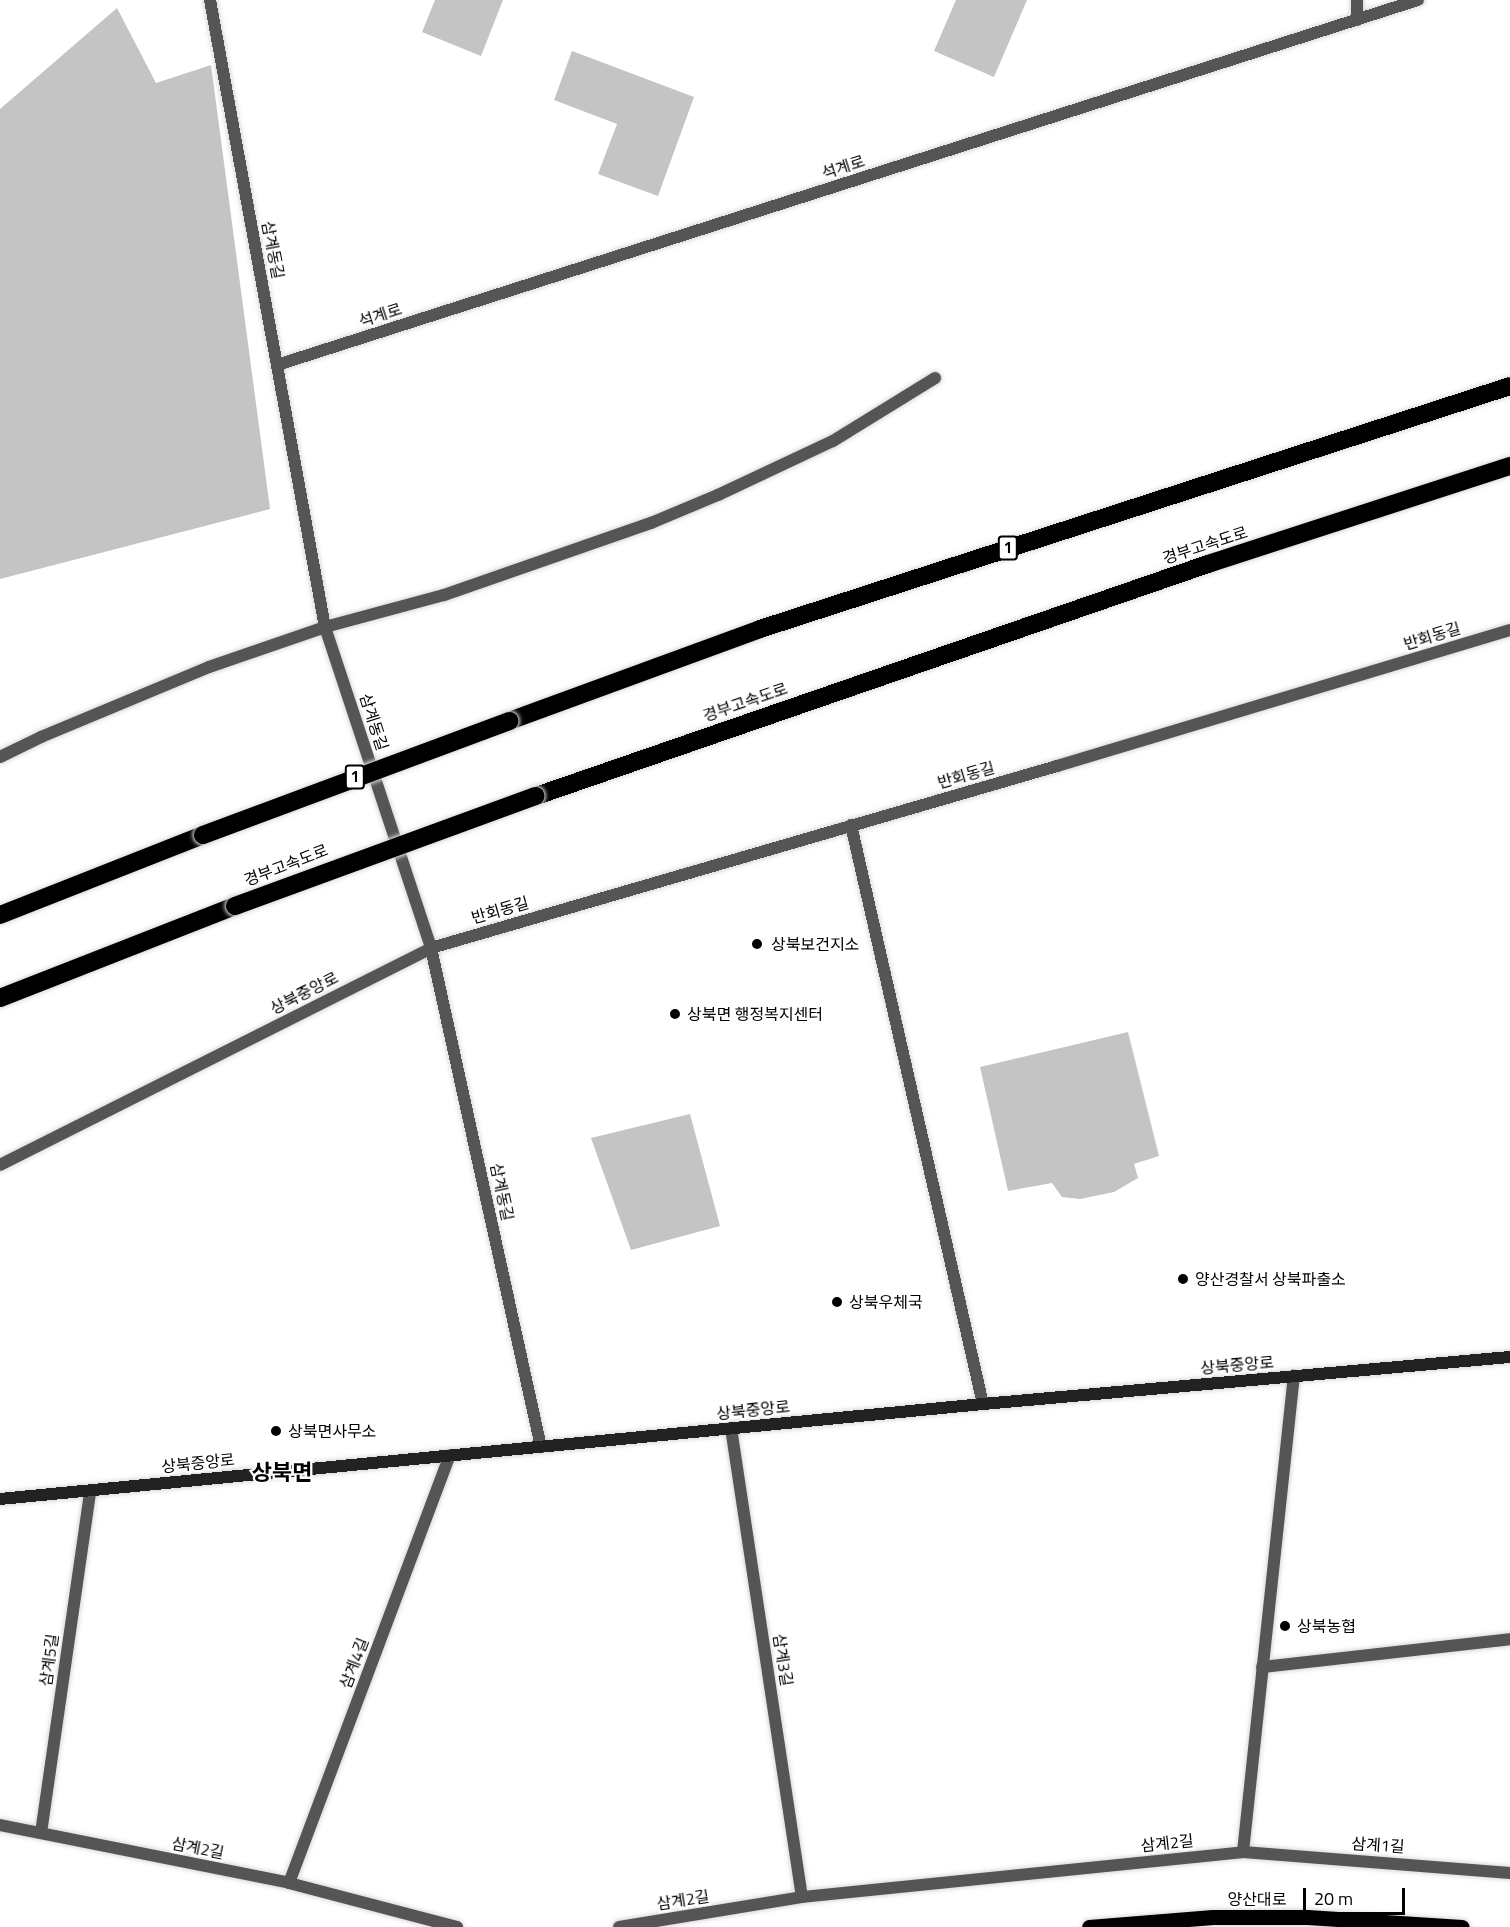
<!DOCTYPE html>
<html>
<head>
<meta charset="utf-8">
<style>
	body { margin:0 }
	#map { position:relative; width:1510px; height:1927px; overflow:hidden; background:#fff; font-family:"Titillium Web","Noto Sans KR",sans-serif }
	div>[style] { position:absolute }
	.building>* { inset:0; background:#c4c4c4 }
	.roads { filter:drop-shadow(0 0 2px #dbdbdb) drop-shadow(0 0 2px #dbdbdb) }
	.service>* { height:12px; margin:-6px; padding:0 6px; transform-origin:6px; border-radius:6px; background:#555 }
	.minor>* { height:12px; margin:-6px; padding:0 6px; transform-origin:6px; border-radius:6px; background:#555 }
	.secondary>* { height:12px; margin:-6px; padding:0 6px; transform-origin:6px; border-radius:6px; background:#222 }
	.primary>* { height:15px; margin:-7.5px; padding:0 7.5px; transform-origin:7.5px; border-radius:7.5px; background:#000 }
	.motorway>* { height:18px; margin:-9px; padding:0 9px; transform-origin:9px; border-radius:9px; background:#000 }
	.bridges { filter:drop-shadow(0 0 2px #dbdbdb) drop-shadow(0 0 2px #dbdbdb) }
	.motorway-bridge>* { height:18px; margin:-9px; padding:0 9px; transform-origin:9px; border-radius:9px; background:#000 }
	.dots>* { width:16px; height:16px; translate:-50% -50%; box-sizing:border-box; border:3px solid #fff; border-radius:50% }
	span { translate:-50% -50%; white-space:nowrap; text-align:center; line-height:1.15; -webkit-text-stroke:4.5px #fff; paint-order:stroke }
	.shield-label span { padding:2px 4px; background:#fff; border:2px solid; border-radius:4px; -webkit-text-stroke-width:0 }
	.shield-label { font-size:15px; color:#000; font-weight:700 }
	.street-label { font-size:16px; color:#000 }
	.poi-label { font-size:16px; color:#000 }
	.left { translate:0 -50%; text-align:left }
	.district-label { font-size:22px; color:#000; font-weight:700 }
	.scale { position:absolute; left:1303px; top:1888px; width:102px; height:27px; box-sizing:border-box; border:3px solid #000; border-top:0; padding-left:8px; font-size:18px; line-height:21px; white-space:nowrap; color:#000; -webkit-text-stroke:4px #fff; paint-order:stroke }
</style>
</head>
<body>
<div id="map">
	<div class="building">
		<div style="clip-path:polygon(435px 0,503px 0,481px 56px,422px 32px)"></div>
		<div style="clip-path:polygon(956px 0,1027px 0,994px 77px,934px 51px)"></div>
		<div style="clip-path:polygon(117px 8px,156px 83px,211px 65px,270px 509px,0 579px,0 109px)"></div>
		<div style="clip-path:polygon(572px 51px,694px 97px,658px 196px,598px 174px,617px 124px,554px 100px)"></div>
		<div style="clip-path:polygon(1128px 1032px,1159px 1156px,1134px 1164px,1138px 1178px,1114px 1192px,1080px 1199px,1062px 1197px,1052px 1183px,1008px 1191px,980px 1067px)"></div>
		<div style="clip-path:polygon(690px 1114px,720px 1226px,631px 1250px,591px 1138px)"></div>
	</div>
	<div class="roads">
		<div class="service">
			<div style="left:1357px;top:20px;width:20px;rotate:-90deg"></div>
			<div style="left:0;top:757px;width:46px;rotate:-26deg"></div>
			<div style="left:41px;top:737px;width:182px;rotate:-22.6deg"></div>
			<div style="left:209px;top:667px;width:123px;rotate:-19deg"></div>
			<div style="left:325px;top:627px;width:123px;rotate:-15.1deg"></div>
			<div style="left:444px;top:595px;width:219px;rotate:-19.2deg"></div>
			<div style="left:651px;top:523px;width:73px;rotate:-22.7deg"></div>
			<div style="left:718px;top:495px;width:127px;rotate:-25.2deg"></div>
			<div style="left:833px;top:441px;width:120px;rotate:-31.7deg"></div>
		</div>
		<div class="minor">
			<div style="left:210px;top:0;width:637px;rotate:79.61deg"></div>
			<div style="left:325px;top:627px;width:338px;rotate:71.7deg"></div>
			<div style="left:431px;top:948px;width:511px;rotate:77.57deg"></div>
			<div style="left:277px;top:365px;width:1198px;rotate:-17.74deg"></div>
			<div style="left:851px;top:825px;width:594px;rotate:77.16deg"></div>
			<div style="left:0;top:1165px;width:483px;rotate:-26.7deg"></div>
			<div style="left:431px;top:948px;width:652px;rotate:-16.21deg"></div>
			<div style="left:1057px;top:766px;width:473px;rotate:-16.7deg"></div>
			<div style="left:731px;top:1428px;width:474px;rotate:81.4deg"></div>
			<div style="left:1262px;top:1667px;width:250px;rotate:-6.4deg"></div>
			<div style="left:0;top:1825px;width:295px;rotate:11.3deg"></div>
			<div style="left:289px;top:1883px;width:174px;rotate:14.7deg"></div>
			<div style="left:41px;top:1833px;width:345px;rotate:-81.8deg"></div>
			<div style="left:1243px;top:1852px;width:268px;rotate:4.5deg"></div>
			<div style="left:289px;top:1883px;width:457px;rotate:-69.4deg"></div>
			<div style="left:619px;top:1927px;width:185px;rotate:-9.3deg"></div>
			<div style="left:802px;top:1897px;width:443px;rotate:-5.8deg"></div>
			<div style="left:1243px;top:1852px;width:479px;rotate:-83.9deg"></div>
		</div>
		<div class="secondary">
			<div style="left:0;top:1499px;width:988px;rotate:-5.52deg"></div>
			<div style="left:983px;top:1404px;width:529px;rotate:-5.1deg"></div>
		</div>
		<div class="primary">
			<div style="left:1089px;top:1927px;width:124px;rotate:-4.6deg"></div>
			<div style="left:1213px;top:1917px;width:94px"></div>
			<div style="left:1307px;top:1917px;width:155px;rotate:3.7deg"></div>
		</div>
		<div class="motorway">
			<div style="left:509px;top:721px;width:267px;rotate:-20.1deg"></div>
			<div style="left:760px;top:629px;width:788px;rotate:-17.95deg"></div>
			<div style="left:536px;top:796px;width:711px;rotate:-19.05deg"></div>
			<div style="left:1208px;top:564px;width:318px;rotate:-18deg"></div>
			<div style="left:0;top:915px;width:218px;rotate:-21.5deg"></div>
			<div style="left:0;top:998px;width:252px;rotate:-21.4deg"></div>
		</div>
	</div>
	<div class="bridges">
		<div class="motorway-bridge">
			<div style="left:203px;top:835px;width:327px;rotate:-20.4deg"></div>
			<div style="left:235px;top:906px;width:320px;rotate:-20.1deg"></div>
		</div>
	</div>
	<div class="dots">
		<div style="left:757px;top:944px;background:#000"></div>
		<div style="left:675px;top:1014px;background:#000"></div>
		<div style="left:1183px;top:1279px;background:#000"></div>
		<div style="left:837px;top:1302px;background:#000"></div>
		<div style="left:276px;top:1431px;background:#000"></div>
		<div style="left:1285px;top:1626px;background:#000"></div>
	</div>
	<div class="shield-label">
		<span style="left:1008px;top:548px">1</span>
		<span style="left:355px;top:777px">1</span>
	</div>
	<div class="street-label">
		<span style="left:843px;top:167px;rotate:-18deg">석계로</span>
		<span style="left:273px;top:250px;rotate:79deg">삼계동길</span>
		<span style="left:380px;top:315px;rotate:-18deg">석계로</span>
		<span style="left:1205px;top:545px;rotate:-18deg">경부고속도로</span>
		<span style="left:1432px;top:636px;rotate:-17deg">반회동길</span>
		<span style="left:745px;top:702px;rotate:-19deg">경부고속도로</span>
		<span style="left:374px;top:722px;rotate:72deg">삼계동길</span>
		<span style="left:966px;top:775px;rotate:-16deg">반회동길</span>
		<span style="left:286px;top:865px;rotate:-21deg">경부고속도로</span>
		<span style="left:500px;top:910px;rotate:-16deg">반회동길</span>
		<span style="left:304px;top:993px;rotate:-27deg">상북중앙로</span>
		<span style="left:502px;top:1192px;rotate:78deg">삼계동길</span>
		<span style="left:1237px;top:1365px;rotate:-5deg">상북중앙로</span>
		<span style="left:753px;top:1410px;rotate:-6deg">상북중앙로</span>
		<span style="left:198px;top:1463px;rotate:-6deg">상북중앙로</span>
		<span style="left:49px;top:1660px;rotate:-82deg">삼계5길</span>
		<span style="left:783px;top:1660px;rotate:81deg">삼계3길</span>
		<span style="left:354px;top:1663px;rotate:-69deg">삼계4길</span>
		<span style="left:1167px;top:1843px;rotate:-6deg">삼계2길</span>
		<span style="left:1378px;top:1845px;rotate:4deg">삼계1길</span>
		<span style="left:198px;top:1848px;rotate:11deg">삼계2길</span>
		<span style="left:1257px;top:1899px">양산대로</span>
		<span style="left:683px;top:1900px;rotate:-9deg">삼계2길</span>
	</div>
	<div class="poi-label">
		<span class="left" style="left:771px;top:944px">상북보건지소</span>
		<span class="left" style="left:687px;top:1014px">상북면 행정복지센터</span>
		<span class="left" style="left:1195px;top:1279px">양산경찰서 상북파출소</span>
		<span class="left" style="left:849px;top:1302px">상북우체국</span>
		<span class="left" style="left:288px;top:1431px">상북면사무소</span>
		<span class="left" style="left:1297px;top:1626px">상북농협</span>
	</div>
	<div class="district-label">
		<span style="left:282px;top:1473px">상북면</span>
	</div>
	<div class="scale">20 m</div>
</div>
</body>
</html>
